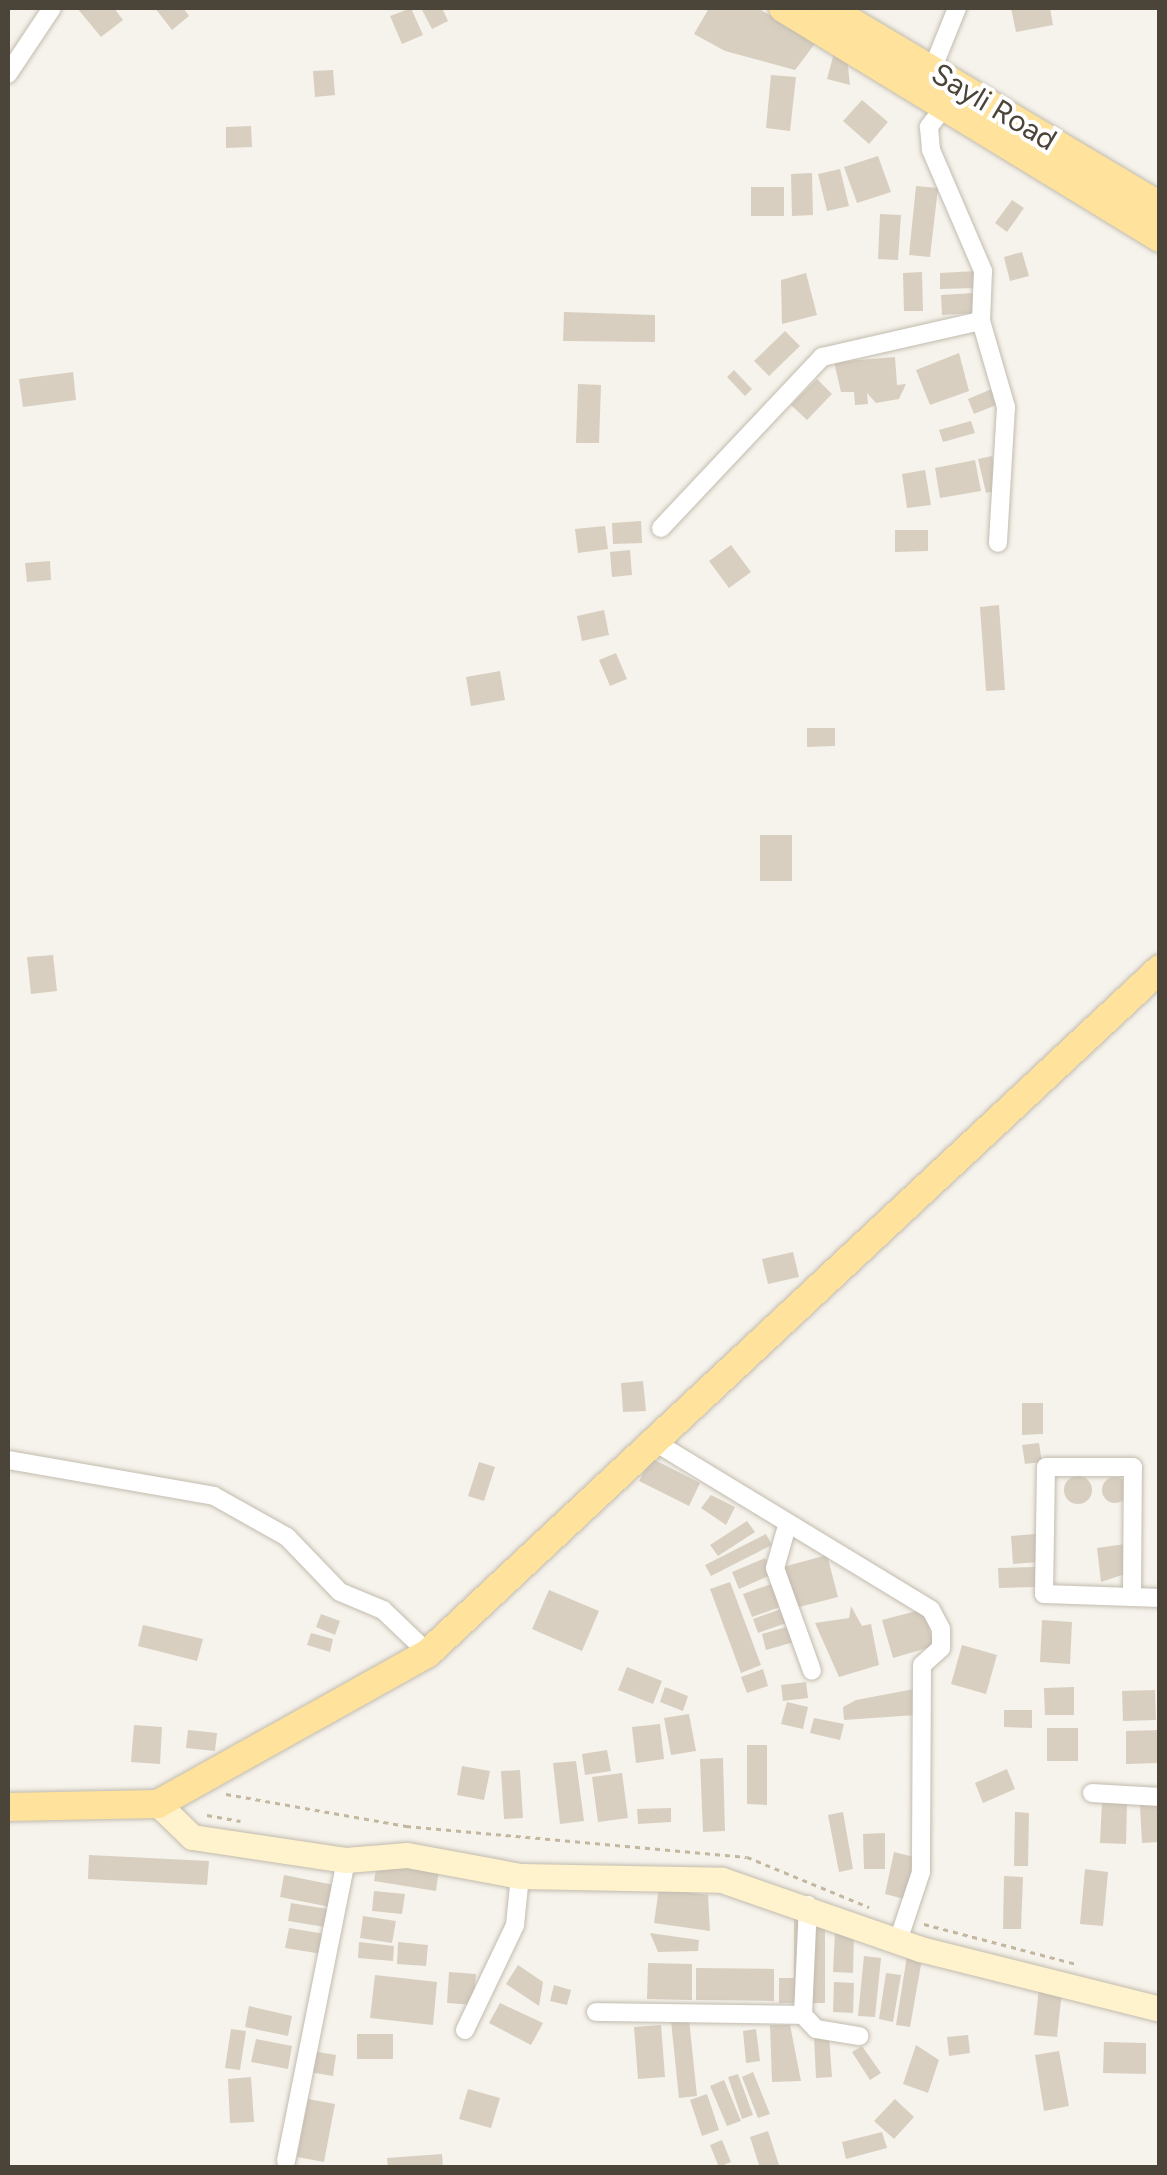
<!DOCTYPE html>
<html>
<head>
<meta charset="utf-8">
<style>
	body { margin:0 }
	#map { position:relative; width:1167px; height:2175px; overflow:hidden; background:#f6f3ec; font-family:Figtree,sans-serif }
	div>[style] { position:absolute }
	.building>* { inset:0; background:#d8cfc1 }
	.round { border-radius:50% }
	.path>* { height:2.5px; margin-top:-1.25px; transform-origin:0; background:repeating-linear-gradient(90deg,#c4b79f 0 5px,transparent 0 10px) }
	.roads { filter:drop-shadow(0 0 2px #c2bbae) drop-shadow(0 0 2px #c2bbae) }
	.minor>* { height:18px; margin:-9px; padding:0 9px; transform-origin:9px; border-radius:9px; background:#fff }
	.secondary>* { height:25px; margin:-12.5px; padding:0 12.5px; transform-origin:12.5px; border-radius:12.5px; background:#fff3cd }
	.primary>* { height:28px; margin:-14px; padding:0 14px; transform-origin:14px; border-radius:14px; background:#ffe39c }
	span { translate:-50% -50%; white-space:nowrap; text-align:center; line-height:1.15; -webkit-text-stroke:8px #fff; paint-order:stroke }
	.street-label { font-size:30px; color:#4b4439 }
	.frame { position:absolute; inset:0; border:10px solid #4b4439; pointer-events:none }
</style>
</head>
<body>
<div id="map">
	<div class="building">
		<div style="clip-path:polygon(77px 8px,114px 8px,123px 20px,101px 37px)"></div>
		<div style="clip-path:polygon(155px 8px,183px 8px,189px 16px,172px 30px)"></div>
		<div style="clip-path:polygon(411px 8px,423px 35px,402px 44px,390px 16px)"></div>
		<div style="clip-path:polygon(421px 8px,442px 8px,448px 21px,432px 29px)"></div>
		<div style="clip-path:polygon(709px 8px,757px 8px,817px 41px,795px 70px,725px 51px,694px 34px)"></div>
		<div style="clip-path:polygon(1011px 8px,1050px 8px,1053px 25px,1016px 32px)"></div>
		<div style="clip-path:polygon(834px 53px,847px 57px,850px 85px,827px 79px)"></div>
		<div style="clip-path:polygon(333px 70px,335px 95px,315px 97px,313px 71px)"></div>
		<div style="clip-path:polygon(771px 75px,796px 77px,790px 131px,766px 128px)"></div>
		<div style="clip-path:polygon(862px 100px,888px 122px,869px 144px,843px 121px)"></div>
		<div style="clip-path:polygon(251px 126px,252px 147px,226px 148px,226px 127px)"></div>
		<div style="clip-path:polygon(878px 156px,891px 192px,857px 203px,844px 167px)"></div>
		<div style="clip-path:polygon(840px 169px,849px 206px,827px 211px,818px 174px)"></div>
		<div style="clip-path:polygon(812px 173px,813px 215px,792px 216px,791px 174px)"></div>
		<div style="clip-path:polygon(916px 186px,938px 188px,930px 257px,909px 255px)"></div>
		<div style="clip-path:polygon(751px 187px,784px 187px,784px 216px,751px 216px)"></div>
		<div style="clip-path:polygon(1012px 200px,1024px 208px,1007px 232px,995px 223px)"></div>
		<div style="clip-path:polygon(880px 214px,901px 215px,898px 260px,878px 259px)"></div>
		<div style="clip-path:polygon(1022px 252px,1029px 276px,1010px 281px,1004px 257px)"></div>
		<div style="clip-path:polygon(976px 271px,977px 288px,940px 289px,940px 273px)"></div>
		<div style="clip-path:polygon(922px 272px,923px 311px,904px 311px,903px 273px)"></div>
		<div style="clip-path:polygon(806px 273px,817px 315px,782px 324px,781px 280px)"></div>
		<div style="clip-path:polygon(974px 293px,975px 313px,942px 315px,941px 295px)"></div>
		<div style="clip-path:polygon(564px 312px,655px 315px,655px 342px,563px 341px)"></div>
		<div style="clip-path:polygon(785px 331px,800px 346px,769px 376px,754px 361px)"></div>
		<div style="clip-path:polygon(959px 353px,969px 391px,930px 405px,916px 370px)"></div>
		<div style="clip-path:polygon(895px 357px,897px 385px,906px 384px,899px 399px,876px 403px,867px 393px,868px 404px,855px 405px,854px 392px,841px 392px,834px 362px)"></div>
		<div style="clip-path:polygon(734px 370px,752px 389px,745px 396px,727px 377px)"></div>
		<div style="clip-path:polygon(73px 372px,76px 400px,23px 407px,19px 379px)"></div>
		<div style="clip-path:polygon(817px 379px,832px 394px,807px 420px,791px 405px)"></div>
		<div style="clip-path:polygon(578px 384px,601px 385px,599px 443px,576px 443px)"></div>
		<div style="clip-path:polygon(994px 388px,1001px 403px,974px 414px,968px 399px)"></div>
		<div style="clip-path:polygon(971px 421px,975px 433px,943px 442px,939px 430px)"></div>
		<div style="clip-path:polygon(992px 456px,999px 490px,986px 493px,978px 459px)"></div>
		<div style="clip-path:polygon(975px 460px,981px 491px,940px 498px,935px 468px)"></div>
		<div style="clip-path:polygon(925px 470px,931px 505px,907px 508px,902px 474px)"></div>
		<div style="clip-path:polygon(641px 521px,642px 543px,613px 544px,612px 523px)"></div>
		<div style="clip-path:polygon(605px 526px,608px 549px,578px 553px,575px 529px)"></div>
		<div style="clip-path:polygon(895px 530px,928px 530px,928px 551px,895px 552px)"></div>
		<div style="clip-path:polygon(731px 545px,751px 572px,729px 588px,709px 561px)"></div>
		<div style="clip-path:polygon(630px 550px,632px 575px,612px 577px,610px 552px)"></div>
		<div style="clip-path:polygon(50px 561px,51px 580px,27px 582px,25px 563px)"></div>
		<div style="clip-path:polygon(999px 605px,1005px 690px,986px 691px,980px 607px)"></div>
		<div style="clip-path:polygon(604px 610px,609px 635px,582px 641px,577px 616px)"></div>
		<div style="clip-path:polygon(616px 653px,627px 679px,610px 686px,599px 660px)"></div>
		<div style="clip-path:polygon(500px 671px,505px 700px,471px 706px,466px 677px)"></div>
		<div style="clip-path:polygon(807px 728px,835px 728px,835px 746px,807px 747px)"></div>
		<div style="clip-path:polygon(760px 835px,792px 835px,792px 881px,760px 881px)"></div>
		<div style="clip-path:polygon(53px 955px,57px 991px,31px 994px,27px 957px)"></div>
		<div style="clip-path:polygon(793px 1252px,799px 1277px,768px 1284px,762px 1259px)"></div>
		<div style="clip-path:polygon(643px 1381px,646px 1411px,623px 1412px,621px 1383px)"></div>
		<div style="clip-path:polygon(1022px 1403px,1043px 1403px,1043px 1434px,1022px 1435px)"></div>
		<div style="clip-path:polygon(1039px 1443px,1042px 1462px,1025px 1464px,1022px 1445px)"></div>
		<div style="clip-path:polygon(651px 1458px,700px 1483px,689px 1506px,639px 1481px)"></div>
		<div style="clip-path:polygon(479px 1462px,495px 1467px,484px 1501px,468px 1496px)"></div>
		<div class="round" style="left:1064px;top:1476px;width:28px;height:28px"></div>
		<div class="round" style="left:1102px;top:1477px;width:26px;height:26px"></div>
		<div style="clip-path:polygon(711px 1495px,735px 1507px,726px 1525px,701px 1508px)"></div>
		<div style="clip-path:polygon(747px 1521px,755px 1532px,718px 1556px,710px 1545px)"></div>
		<div style="clip-path:polygon(766px 1534px,772px 1545px,711px 1576px,705px 1565px)"></div>
		<div style="clip-path:polygon(1036px 1534px,1038px 1562px,1013px 1564px,1011px 1536px)"></div>
		<div style="clip-path:polygon(1125px 1544px,1128px 1573px,1101px 1582px,1097px 1548px)"></div>
		<div style="clip-path:polygon(827px 1555px,838px 1597px,795px 1608px,783px 1567px)"></div>
		<div style="clip-path:polygon(765px 1558px,773px 1574px,739px 1589px,732px 1572px)"></div>
		<div style="clip-path:polygon(1035px 1567px,1036px 1587px,999px 1588px,998px 1568px)"></div>
		<div style="clip-path:polygon(730px 1582px,761px 1665px,741px 1673px,710px 1589px)"></div>
		<div style="clip-path:polygon(777px 1582px,786px 1605px,752px 1617px,743px 1594px)"></div>
		<div style="clip-path:polygon(549px 1590px,599px 1611px,582px 1651px,532px 1629px)"></div>
		<div style="clip-path:polygon(851px 1606px,862px 1626px,871px 1624px,879px 1665px,839px 1677px,815px 1623px,849px 1618px)"></div>
		<div style="clip-path:polygon(784px 1608px,789px 1622px,758px 1633px,753px 1619px)"></div>
		<div style="clip-path:polygon(924px 1609px,934px 1646px,893px 1658px,882px 1620px)"></div>
		<div style="clip-path:polygon(321px 1614px,340px 1621px,335px 1635px,316px 1627px)"></div>
		<div style="clip-path:polygon(1042px 1620px,1072px 1622px,1070px 1664px,1040px 1662px)"></div>
		<div style="clip-path:polygon(143px 1625px,203px 1639px,197px 1661px,138px 1646px)"></div>
		<div style="clip-path:polygon(790px 1626px,794px 1642px,766px 1650px,762px 1634px)"></div>
		<div style="clip-path:polygon(311px 1633px,333px 1639px,330px 1652px,307px 1645px)"></div>
		<div style="clip-path:polygon(962px 1645px,997px 1655px,986px 1694px,951px 1684px)"></div>
		<div style="clip-path:polygon(627px 1667px,662px 1681px,653px 1704px,618px 1690px)"></div>
		<div style="clip-path:polygon(763px 1669px,768px 1686px,747px 1693px,741px 1677px)"></div>
		<div style="clip-path:polygon(806px 1682px,808px 1698px,783px 1701px,781px 1685px)"></div>
		<div style="clip-path:polygon(665px 1687px,688px 1696px,683px 1711px,660px 1702px)"></div>
		<div style="clip-path:polygon(1074px 1687px,1074px 1715px,1045px 1715px,1044px 1688px)"></div>
		<div style="clip-path:polygon(914px 1689px,916px 1715px,844px 1720px,843px 1707px,856px 1700px)"></div>
		<div style="clip-path:polygon(1155px 1690px,1156px 1720px,1123px 1721px,1122px 1691px)"></div>
		<div style="clip-path:polygon(787px 1702px,808px 1707px,803px 1729px,781px 1724px)"></div>
		<div style="clip-path:polygon(1004px 1710px,1032px 1710px,1032px 1728px,1004px 1727px)"></div>
		<div style="clip-path:polygon(689px 1714px,696px 1751px,671px 1755px,664px 1718px)"></div>
		<div style="clip-path:polygon(814px 1718px,844px 1724px,840px 1740px,810px 1733px)"></div>
		<div style="clip-path:polygon(660px 1724px,664px 1759px,636px 1763px,632px 1727px)"></div>
		<div style="clip-path:polygon(134px 1725px,162px 1727px,160px 1764px,131px 1762px)"></div>
		<div style="clip-path:polygon(1047px 1728px,1078px 1728px,1078px 1761px,1047px 1761px)"></div>
		<div style="clip-path:polygon(188px 1730px,217px 1733px,215px 1751px,186px 1748px)"></div>
		<div style="clip-path:polygon(1160px 1730px,1160px 1763px,1126px 1764px,1126px 1731px)"></div>
		<div style="clip-path:polygon(747px 1745px,767px 1745px,767px 1805px,747px 1804px)"></div>
		<div style="clip-path:polygon(607px 1750px,611px 1771px,585px 1775px,582px 1754px)"></div>
		<div style="clip-path:polygon(723px 1758px,725px 1831px,703px 1832px,700px 1759px)"></div>
		<div style="clip-path:polygon(576px 1761px,584px 1821px,560px 1824px,553px 1763px)"></div>
		<div style="clip-path:polygon(462px 1766px,490px 1771px,484px 1800px,457px 1795px)"></div>
		<div style="clip-path:polygon(1007px 1769px,1015px 1789px,983px 1803px,975px 1783px)"></div>
		<div style="clip-path:polygon(520px 1770px,523px 1818px,504px 1819px,501px 1771px)"></div>
		<div style="clip-path:polygon(622px 1773px,628px 1818px,598px 1822px,592px 1777px)"></div>
		<div style="clip-path:polygon(1102px 1802px,1127px 1803px,1126px 1844px,1100px 1843px)"></div>
		<div style="clip-path:polygon(1160px 1804px,1160px 1842px,1142px 1843px,1140px 1805px)"></div>
		<div style="clip-path:polygon(671px 1808px,671px 1822px,638px 1824px,637px 1809px)"></div>
		<div style="clip-path:polygon(843px 1812px,853px 1869px,839px 1872px,828px 1815px)"></div>
		<div style="clip-path:polygon(1015px 1812px,1029px 1813px,1028px 1866px,1014px 1866px)"></div>
		<div style="clip-path:polygon(885px 1833px,885px 1869px,864px 1869px,863px 1834px)"></div>
		<div style="clip-path:polygon(894px 1852px,918px 1858px,908px 1900px,885px 1894px)"></div>
		<div style="clip-path:polygon(89px 1855px,209px 1861px,207px 1885px,88px 1879px)"></div>
		<div style="clip-path:polygon(378px 1860px,439px 1869px,436px 1891px,374px 1881px)"></div>
		<div style="clip-path:polygon(1085px 1869px,1108px 1872px,1103px 1926px,1080px 1924px)"></div>
		<div style="clip-path:polygon(284px 1875px,334px 1885px,330px 1907px,280px 1897px)"></div>
		<div style="clip-path:polygon(1004px 1876px,1023px 1877px,1021px 1929px,1003px 1929px)"></div>
		<div style="clip-path:polygon(659px 1888px,708px 1895px,710px 1931px,654px 1923px)"></div>
		<div style="clip-path:polygon(374px 1891px,405px 1894px,402px 1914px,372px 1911px)"></div>
		<div style="clip-path:polygon(291px 1903px,328px 1909px,325px 1927px,288px 1921px)"></div>
		<div style="clip-path:polygon(363px 1916px,396px 1921px,392px 1943px,360px 1938px)"></div>
		<div style="clip-path:polygon(794px 1919px,825px 1920px,825px 2003px,779px 2003px,779px 1978px,794px 1978px)"></div>
		<div style="clip-path:polygon(289px 1928px,325px 1934px,322px 1954px,285px 1948px)"></div>
		<div style="clip-path:polygon(835px 1932px,854px 1933px,853px 1973px,833px 1972px)"></div>
		<div style="clip-path:polygon(650px 1933px,699px 1940px,698px 1951px,658px 1952px)"></div>
		<div style="clip-path:polygon(359px 1942px,394px 1946px,393px 1961px,358px 1958px)"></div>
		<div style="clip-path:polygon(398px 1942px,428px 1945px,426px 1966px,397px 1964px)"></div>
		<div style="clip-path:polygon(864px 1956px,881px 1958px,875px 2017px,858px 2016px)"></div>
		<div style="clip-path:polygon(907px 1956px,922px 1959px,910px 2027px,896px 2025px)"></div>
		<div style="clip-path:polygon(648px 1963px,692px 1964px,692px 2000px,647px 1999px)"></div>
		<div style="clip-path:polygon(518px 1965px,543px 1982px,539px 2006px,506px 1984px)"></div>
		<div style="clip-path:polygon(696px 1968px,774px 1969px,774px 2001px,696px 2000px)"></div>
		<div style="clip-path:polygon(449px 1972px,476px 1974px,473px 2005px,447px 2003px)"></div>
		<div style="clip-path:polygon(886px 1973px,901px 1975px,893px 2022px,879px 2019px)"></div>
		<div style="clip-path:polygon(375px 1975px,437px 1982px,433px 2025px,370px 2018px)"></div>
		<div style="clip-path:polygon(834px 1982px,854px 1983px,853px 2013px,833px 2012px)"></div>
		<div style="clip-path:polygon(554px 1985px,571px 1990px,567px 2005px,550px 2001px)"></div>
		<div style="clip-path:polygon(1039px 1988px,1062px 1991px,1057px 2037px,1034px 2035px)"></div>
		<div style="clip-path:polygon(500px 2003px,543px 2023px,531px 2045px,489px 2023px)"></div>
		<div style="clip-path:polygon(249px 2006px,292px 2016px,288px 2036px,245px 2027px)"></div>
		<div style="clip-path:polygon(689px 2019px,697px 2096px,679px 2098px,671px 2021px)"></div>
		<div style="clip-path:polygon(661px 2025px,665px 2077px,638px 2079px,634px 2027px)"></div>
		<div style="clip-path:polygon(770px 2025px,790px 2025px,801px 2081px,772px 2082px)"></div>
		<div style="clip-path:polygon(231px 2029px,246px 2031px,240px 2070px,225px 2068px)"></div>
		<div style="clip-path:polygon(756px 2029px,760px 2061px,746px 2063px,743px 2031px)"></div>
		<div style="clip-path:polygon(357px 2034px,393px 2034px,393px 2059px,357px 2059px)"></div>
		<div style="clip-path:polygon(968px 2035px,970px 2053px,949px 2056px,947px 2037px)"></div>
		<div style="clip-path:polygon(814px 2036px,829px 2036px,832px 2077px,816px 2078px)"></div>
		<div style="clip-path:polygon(256px 2039px,292px 2046px,288px 2069px,251px 2062px)"></div>
		<div style="clip-path:polygon(1104px 2042px,1146px 2043px,1146px 2074px,1103px 2073px)"></div>
		<div style="clip-path:polygon(916px 2045px,939px 2060px,928px 2093px,903px 2084px)"></div>
		<div style="clip-path:polygon(862px 2046px,881px 2073px,870px 2080px,852px 2052px)"></div>
		<div style="clip-path:polygon(312px 2051px,336px 2055px,333px 2076px,309px 2072px)"></div>
		<div style="clip-path:polygon(1059px 2051px,1069px 2106px,1044px 2111px,1035px 2055px)"></div>
		<div style="clip-path:polygon(753px 2072px,770px 2114px,758px 2118px,742px 2077px)"></div>
		<div style="clip-path:polygon(738px 2074px,753px 2115px,742px 2119px,728px 2077px)"></div>
		<div style="clip-path:polygon(251px 2077px,254px 2122px,230px 2123px,228px 2079px)"></div>
		<div style="clip-path:polygon(724px 2080px,741px 2121px,727px 2126px,710px 2086px)"></div>
		<div style="clip-path:polygon(468px 2089px,500px 2098px,491px 2128px,459px 2119px)"></div>
		<div style="clip-path:polygon(707px 2094px,719px 2130px,702px 2136px,690px 2100px)"></div>
		<div style="clip-path:polygon(308px 2099px,335px 2104px,324px 2162px,297px 2157px)"></div>
		<div style="clip-path:polygon(895px 2099px,914px 2117px,894px 2139px,874px 2121px)"></div>
		<div style="clip-path:polygon(768px 2131px,780px 2168px,760px 2168px,750px 2137px)"></div>
		<div style="clip-path:polygon(882px 2132px,887px 2148px,846px 2159px,842px 2142px)"></div>
		<div style="clip-path:polygon(722px 2140px,731px 2162px,719px 2167px,710px 2145px)"></div>
		<div style="clip-path:polygon(442px 2154px,443px 2168px,388px 2168px,387px 2158px)"></div>
	</div>
	<div class="path">
		<div style="left:226px;top:1794px;width:183px;rotate:10.1deg"></div>
		<div style="left:406px;top:1826px;width:342px;rotate:5.2deg"></div>
		<div style="left:747px;top:1857px;width:132px;rotate:22.3deg"></div>
		<div style="left:207px;top:1815px;width:34px;rotate:10deg"></div>
		<div style="left:924px;top:1924px;width:157px;rotate:14.7deg"></div>
	</div>
	<div class="roads">
		<div class="minor">
			<div style="left:932px;top:70px;width:67px;rotate:-68deg"></div>
			<div style="left:8px;top:74px;width:79px;rotate:-56.3deg"></div>
			<div style="left:949px;top:101px;width:33px;rotate:128deg"></div>
			<div style="left:929px;top:127px;width:23px;rotate:85deg"></div>
			<div style="left:931px;top:150px;width:132px;rotate:66.7deg"></div>
			<div style="left:983px;top:271px;width:50px;rotate:92.3deg"></div>
			<div style="left:981px;top:321px;width:90px;rotate:73.8deg"></div>
			<div style="left:1006px;top:407px;width:136px;rotate:93.4deg"></div>
			<div style="left:661px;top:528px;width:235px;rotate:-46.7deg"></div>
			<div style="left:822px;top:357px;width:163px;rotate:-12.8deg"></div>
			<div style="left:655px;top:1442px;width:323px;rotate:31.3deg"></div>
			<div style="left:931px;top:1610px;width:21px;rotate:62deg"></div>
			<div style="left:941px;top:1629px;width:19px;rotate:90deg"></div>
			<div style="left:941px;top:1648px;width:25px;rotate:138deg"></div>
			<div style="left:922px;top:1665px;width:207px;rotate:90.3deg"></div>
			<div style="left:921px;top:1872px;width:73px;rotate:108.4deg"></div>
			<div style="left:8px;top:1460px;width:209px;rotate:9.9deg"></div>
			<div style="left:214px;top:1496px;width:84px;rotate:29.3deg"></div>
			<div style="left:287px;top:1537px;width:76px;rotate:46.1deg"></div>
			<div style="left:340px;top:1592px;width:47px;rotate:22.7deg"></div>
			<div style="left:383px;top:1610px;width:62px;rotate:43.7deg"></div>
			<div style="left:787px;top:1526px;width:44px;rotate:105.9deg"></div>
			<div style="left:775px;top:1568px;width:109px;rotate:70.2deg"></div>
			<div style="left:1132px;top:1597px;width:130px;rotate:-89.6deg"></div>
			<div style="left:1133px;top:1467px;width:87px;rotate:180deg"></div>
			<div style="left:1046px;top:1467px;width:127px;rotate:90.9deg"></div>
			<div style="left:1044px;top:1594px;width:88px;rotate:2deg"></div>
			<div style="left:1132px;top:1597px;width:28px;rotate:2deg"></div>
			<div style="left:1092px;top:1793px;width:68px;rotate:3.4deg"></div>
			<div style="left:596px;top:2012px;width:207px;rotate:0.8deg"></div>
			<div style="left:803px;top:2015px;width:110px;rotate:-87.4deg"></div>
			<div style="left:803px;top:2015px;width:19px;rotate:47deg"></div>
			<div style="left:816px;top:2029px;width:44px;rotate:9.2deg"></div>
			<div style="left:465px;top:2030px;width:116px;rotate:-64.5deg"></div>
			<div style="left:515px;top:1925px;width:49px;rotate:-84.2deg"></div>
			<div style="left:286px;top:2161px;width:307px;rotate:-78.7deg"></div>
		</div>
		<div class="secondary">
			<div style="left:158px;top:1804px;width:47px;rotate:44.1deg"></div>
			<div style="left:192px;top:1837px;width:156px;rotate:8.5deg"></div>
			<div style="left:346px;top:1860px;width:61px;rotate:-4.7deg"></div>
			<div style="left:407px;top:1855px;width:115px;rotate:10.5deg"></div>
			<div style="left:520px;top:1876px;width:202px;rotate:1.1deg"></div>
			<div style="left:722px;top:1880px;width:210px;rotate:19.2deg"></div>
			<div style="left:920px;top:1949px;width:247px;rotate:14deg"></div>
		</div>
		<div class="primary">
			<div style="left:783px;top:8px;width:442px;rotate:31.4deg"></div>
			<div style="left:828px;top:8px;width:387px;rotate:30.8deg"></div>
			<div style="left:8px;top:1807px;width:150px;rotate:-1.1deg"></div>
			<div style="left:158px;top:1804px;width:309px;rotate:-29.2deg"></div>
			<div style="left:428px;top:1653px;width:1002px;rotate:-43.06deg"></div>
		</div>
	</div>
	<div class="street-label">
		<span style="left:994px;top:107px;rotate:31deg">Sayli Road</span>
	</div>
	<div class="frame"></div>
</div>
</body>
</html>
